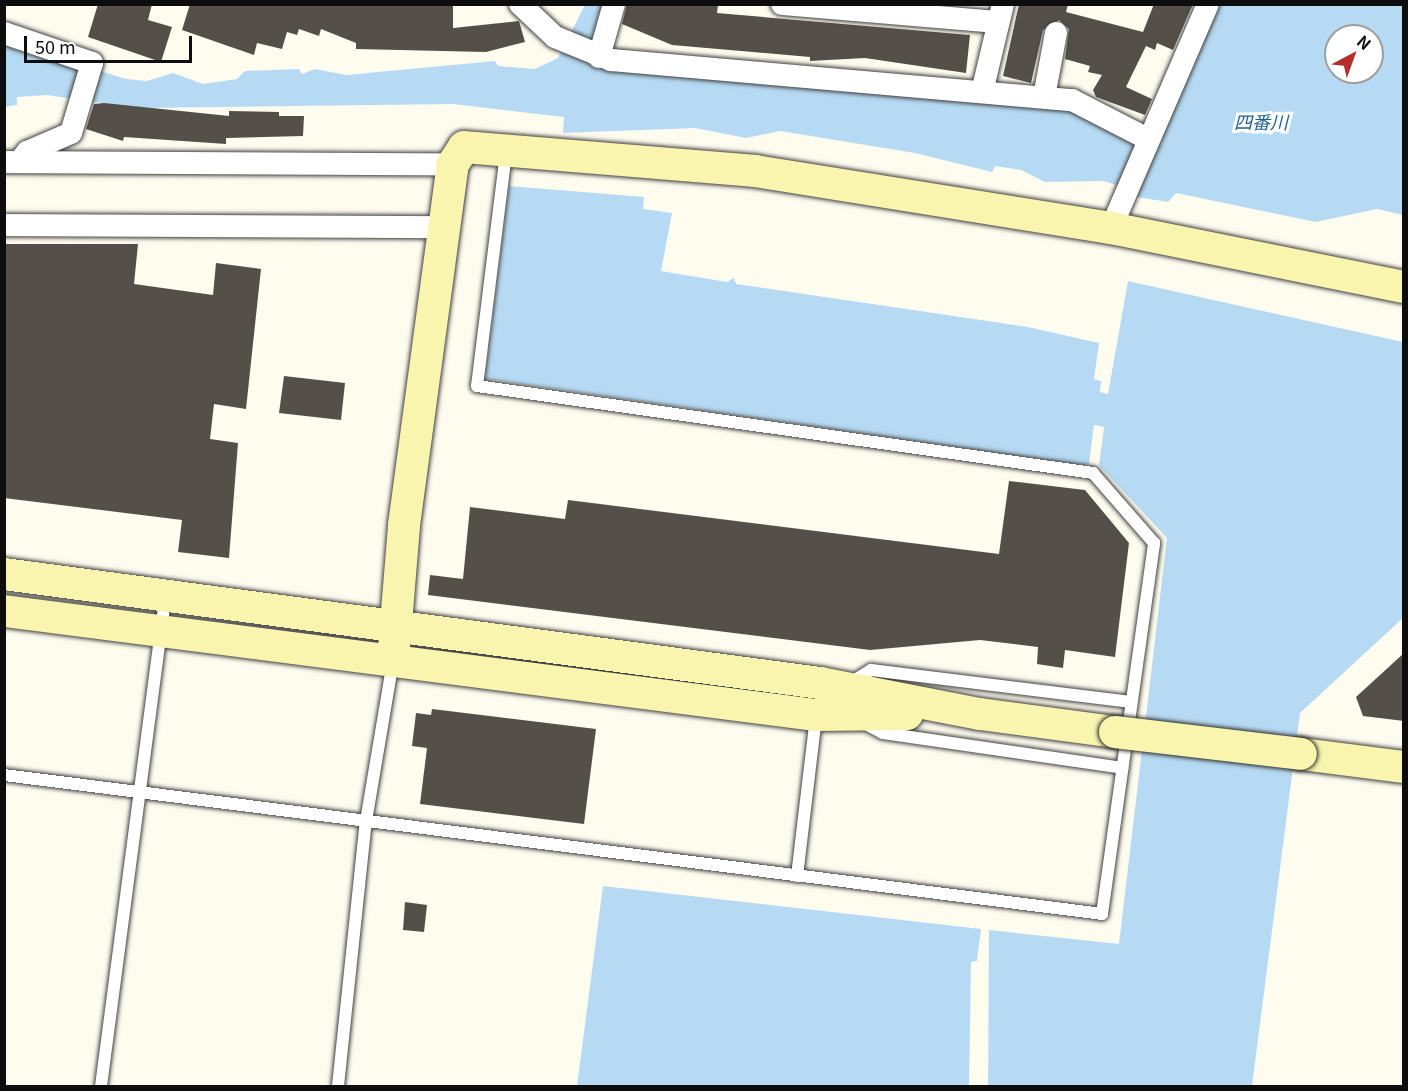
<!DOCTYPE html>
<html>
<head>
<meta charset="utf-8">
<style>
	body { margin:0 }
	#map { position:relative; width:1408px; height:1091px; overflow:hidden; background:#fefcef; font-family:Georgia,"Noto Sans JP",serif }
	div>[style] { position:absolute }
	.water>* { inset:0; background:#b6daf3 }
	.building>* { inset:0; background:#554f4a }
	.roads { filter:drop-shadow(0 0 2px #404040) drop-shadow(0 0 2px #404040) }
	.lane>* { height:12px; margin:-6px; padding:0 6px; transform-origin:6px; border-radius:6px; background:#fff }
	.street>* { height:22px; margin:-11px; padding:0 11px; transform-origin:11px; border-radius:11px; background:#fff }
	.secondary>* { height:32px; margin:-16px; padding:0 16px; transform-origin:16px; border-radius:16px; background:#faf5ae }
	.bridges { filter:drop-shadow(0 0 2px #2f2f2f) drop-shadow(0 0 2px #2f2f2f) }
	.secondary-bridge>* { height:32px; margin:-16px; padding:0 16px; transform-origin:16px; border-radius:16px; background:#faf5ae }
	span { translate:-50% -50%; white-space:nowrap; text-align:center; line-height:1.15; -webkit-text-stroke:6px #fff; paint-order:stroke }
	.water-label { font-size:18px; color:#1e5e98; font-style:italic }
	.frame { position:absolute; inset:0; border:6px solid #0d0d0d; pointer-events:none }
	.north { position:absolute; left:1324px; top:24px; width:60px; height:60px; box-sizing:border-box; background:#fff; border:2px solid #9e9e9e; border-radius:50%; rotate:41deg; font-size:16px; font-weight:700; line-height:24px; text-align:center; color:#0d0d0d }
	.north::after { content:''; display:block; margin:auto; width:21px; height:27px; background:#b62d2e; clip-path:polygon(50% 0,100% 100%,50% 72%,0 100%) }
	.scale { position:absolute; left:24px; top:36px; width:168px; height:27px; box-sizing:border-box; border:3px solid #0d0d0d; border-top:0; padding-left:8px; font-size:18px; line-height:21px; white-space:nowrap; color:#0d0d0d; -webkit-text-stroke:4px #fff; paint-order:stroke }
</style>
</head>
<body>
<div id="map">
	<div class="water">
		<div style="clip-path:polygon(evenodd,585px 5px,607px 5px,591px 62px,1075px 106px,1150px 150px,1216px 5px,1403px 5px,1403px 215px,1377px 209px,1316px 222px,1176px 193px,1168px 202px,1137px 197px,1133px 190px,1103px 181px,1045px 182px,1021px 170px,995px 166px,992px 172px,915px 153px,780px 131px,746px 138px,695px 128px,563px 133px,564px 117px,453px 104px,136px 108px,47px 95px,17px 97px,17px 105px,5px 107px,4px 41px,126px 79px,147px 81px,173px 73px,203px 84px,237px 79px,245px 71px,299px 69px,302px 74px,315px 69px,346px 75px,495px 61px,498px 66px,535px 69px,558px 58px,585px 5px,1336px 36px,1372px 36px,1372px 72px,1336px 72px,1336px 36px)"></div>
		<div style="clip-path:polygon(509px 186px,644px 197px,643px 209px,672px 213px,661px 271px,727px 282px,734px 278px,736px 284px,1028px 327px,1099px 343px,1094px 379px,1101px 381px,1100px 392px,1108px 394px,1128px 281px,1403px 342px,1403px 618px,1300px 713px,1252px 1086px,988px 1086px,989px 930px,1119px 944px,1167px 538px,1099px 465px,1104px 427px,1094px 425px,1089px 464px,1081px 465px,485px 379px)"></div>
		<div style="clip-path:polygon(603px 886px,981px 929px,977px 961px,971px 962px,969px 1086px,577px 1086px)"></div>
	</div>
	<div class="building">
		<div style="clip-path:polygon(98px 4px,152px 4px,148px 20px,172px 27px,161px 62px,88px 37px)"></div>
		<div style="clip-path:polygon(190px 4px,453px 4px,453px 28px,519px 21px,525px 42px,486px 52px,356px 49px,356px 43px,321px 29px,319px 36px,299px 29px,297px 35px,287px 32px,282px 49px,257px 43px,254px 55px,182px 30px)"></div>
		<div style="clip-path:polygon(627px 4px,718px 5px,717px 13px,970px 35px,966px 73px,865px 58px,810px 61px,810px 57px,672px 45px,622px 24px)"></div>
		<div style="clip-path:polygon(1019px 4px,1068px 4px,1066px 12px,1143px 32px,1154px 4px,1193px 4px,1173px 50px,1157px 43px,1155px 50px,1146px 46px,1126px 87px,1152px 99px,1145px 115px,1096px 97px,1093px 90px,1102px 75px,1088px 72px,1090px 66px,1065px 59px,1069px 29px,1059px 20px,1043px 30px,1031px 83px,1003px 76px)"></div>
		<div style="clip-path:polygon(104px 103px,229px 116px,229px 111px,279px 112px,279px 116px,304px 116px,303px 136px,226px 138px,226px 144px,124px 137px,123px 141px,86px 129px,94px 104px)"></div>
		<div style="clip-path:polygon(4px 244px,138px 244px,134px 284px,213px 295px,216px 263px,261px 269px,246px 409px,214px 404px,210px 439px,238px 443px,229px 558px,178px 552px,182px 520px,4px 498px)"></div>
		<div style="clip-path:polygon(284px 376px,345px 383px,341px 420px,279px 413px)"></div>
		<div style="clip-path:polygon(1009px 481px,1085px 490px,1129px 543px,1115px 657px,1065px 650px,1063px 668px,1037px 664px,1038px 647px,980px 640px,870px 650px,428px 595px,430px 575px,463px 579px,470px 507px,565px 519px,568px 500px,999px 554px)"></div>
		<div style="clip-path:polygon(1404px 653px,1404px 721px,1363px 716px,1356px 697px)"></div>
		<div style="clip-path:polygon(432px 709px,596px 729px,584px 824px,420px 804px,427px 748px,412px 746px,416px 713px,431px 715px)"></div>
		<div style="clip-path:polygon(405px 902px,427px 905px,424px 932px,403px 930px)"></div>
	</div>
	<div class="roads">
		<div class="lane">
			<div style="left:850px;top:683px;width:25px;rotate:-32deg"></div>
			<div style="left:871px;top:670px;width:262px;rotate:7deg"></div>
			<div style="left:864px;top:723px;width:21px;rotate:28deg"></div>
			<div style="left:883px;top:733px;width:242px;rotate:8.3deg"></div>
			<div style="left:4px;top:775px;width:1107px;rotate:7.21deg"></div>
			<div style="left:1102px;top:914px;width:375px;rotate:-82deg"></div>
			<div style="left:1154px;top:543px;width:93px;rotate:-131.1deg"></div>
			<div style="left:1093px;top:473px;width:622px;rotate:-171.96deg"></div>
			<div style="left:477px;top:386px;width:236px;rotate:-82.9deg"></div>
			<div style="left:797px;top:876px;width:161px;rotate:-83.2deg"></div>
			<div style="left:101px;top:1086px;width:493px;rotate:-82.5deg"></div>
			<div style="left:338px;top:1086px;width:266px;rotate:-84deg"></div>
			<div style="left:366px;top:821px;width:161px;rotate:-80.4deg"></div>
		</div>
		<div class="street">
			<div style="left:520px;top:4px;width:48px;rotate:43.3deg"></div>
			<div style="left:555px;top:37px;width:61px;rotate:22.3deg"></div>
			<div style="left:611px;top:60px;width:463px;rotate:5deg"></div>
			<div style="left:1072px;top:100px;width:83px;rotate:27.2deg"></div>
			<div style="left:782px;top:4px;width:217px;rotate:4.8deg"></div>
			<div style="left:4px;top:33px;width:93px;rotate:18.8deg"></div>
			<div style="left:92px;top:63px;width:73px;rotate:106.7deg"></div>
			<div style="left:71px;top:133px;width:48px;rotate:156.6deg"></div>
			<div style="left:27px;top:152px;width:10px;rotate:127deg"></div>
			<div style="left:599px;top:57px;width:55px;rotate:-74.2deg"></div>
			<div style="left:982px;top:92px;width:90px;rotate:-76.6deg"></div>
			<div style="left:1044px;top:97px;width:65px;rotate:-79.4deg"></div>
			<div style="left:4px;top:162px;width:449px;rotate:0.3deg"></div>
			<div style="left:4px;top:225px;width:440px;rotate:0.3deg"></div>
			<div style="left:1111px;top:228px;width:244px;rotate:-66.6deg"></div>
		</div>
		<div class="secondary">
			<div style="left:4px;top:574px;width:823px;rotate:7.61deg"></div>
			<div style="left:820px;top:683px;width:163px;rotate:11deg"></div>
			<div style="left:980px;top:714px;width:136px;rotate:7.6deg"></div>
			<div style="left:4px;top:611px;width:819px;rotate:7.3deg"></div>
			<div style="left:816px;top:715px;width:91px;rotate:-0.6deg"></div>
			<div style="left:393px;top:660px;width:135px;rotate:-85.3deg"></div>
			<div style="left:404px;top:525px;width:364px;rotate:-82.3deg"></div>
			<div style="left:453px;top:164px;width:20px;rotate:-57deg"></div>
			<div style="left:464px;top:147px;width:292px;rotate:4.7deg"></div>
			<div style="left:755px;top:171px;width:361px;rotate:9.1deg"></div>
			<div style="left:1111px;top:228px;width:299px;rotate:11.4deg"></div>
			<div style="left:1301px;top:754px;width:104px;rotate:7.2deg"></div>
		</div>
	</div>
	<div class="bridges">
		<div class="secondary-bridge">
			<div style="left:1115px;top:732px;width:187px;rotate:6.7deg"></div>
		</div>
	</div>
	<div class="water-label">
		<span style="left:1261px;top:121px">四番川</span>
	</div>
	<div class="frame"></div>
	<div class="north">N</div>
	<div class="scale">50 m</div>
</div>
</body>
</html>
